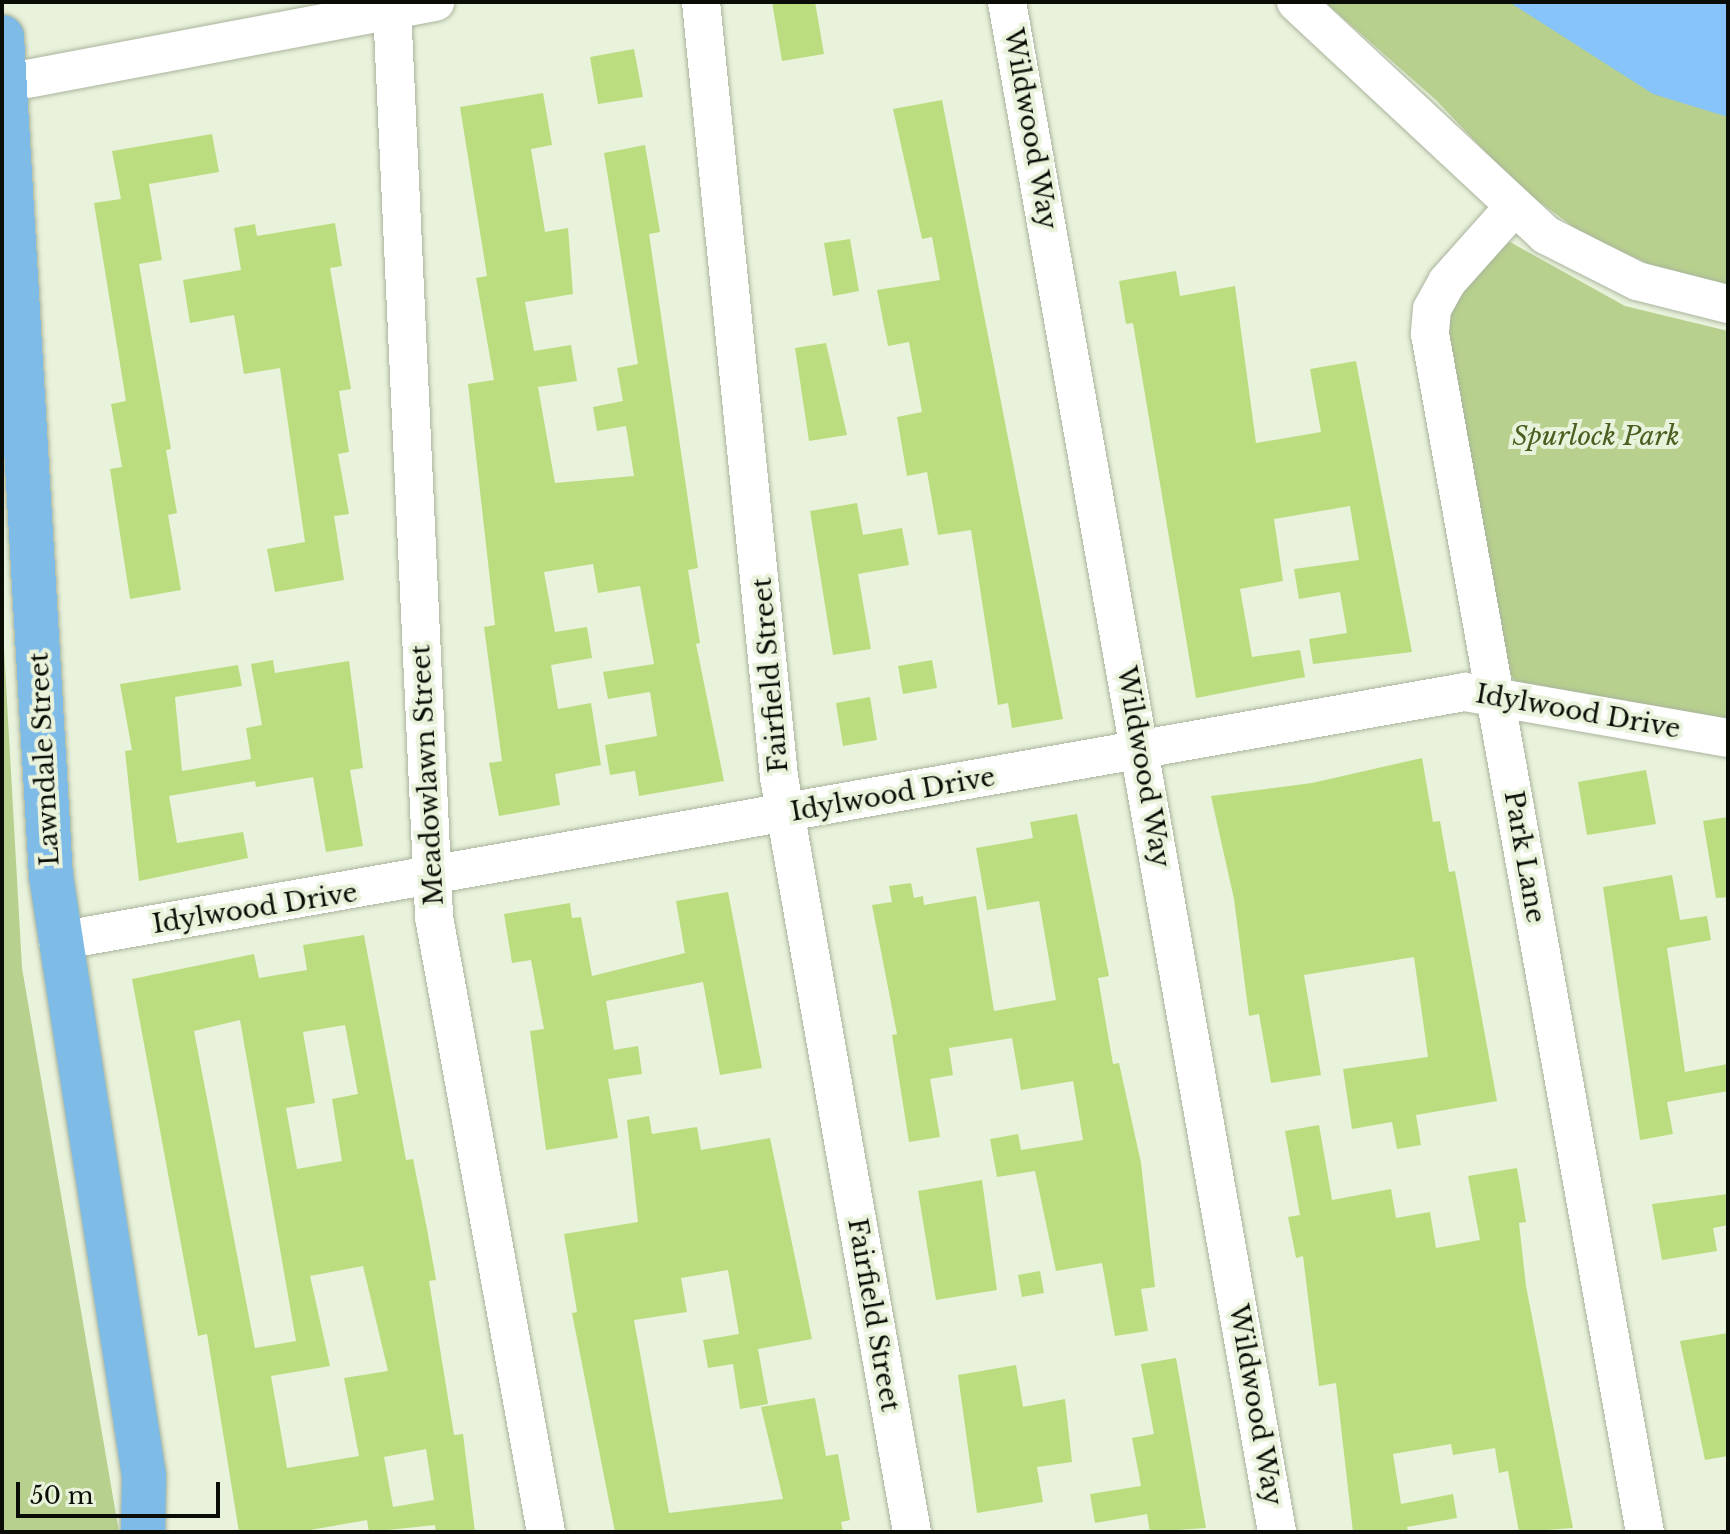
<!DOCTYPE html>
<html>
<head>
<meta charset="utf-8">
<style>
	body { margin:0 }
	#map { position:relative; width:1730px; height:1534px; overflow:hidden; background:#e9f2db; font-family:"Libre Baskerville",serif }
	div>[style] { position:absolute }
	.green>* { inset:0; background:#b7d08e }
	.water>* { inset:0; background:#86c4f9 }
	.building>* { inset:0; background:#bbdd80 }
	.roads { filter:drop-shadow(0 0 2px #aab49d) drop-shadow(0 0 2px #aab49d) }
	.minor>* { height:38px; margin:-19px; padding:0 19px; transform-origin:19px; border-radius:19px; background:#fff }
	.major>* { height:44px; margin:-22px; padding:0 22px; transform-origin:22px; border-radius:22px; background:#7ebbe7 }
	span { translate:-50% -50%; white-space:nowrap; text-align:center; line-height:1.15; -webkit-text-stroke:8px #e9f2db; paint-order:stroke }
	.street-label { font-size:26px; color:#0a0d06 }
	.park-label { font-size:26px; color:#495e1f; font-style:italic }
	.frame { position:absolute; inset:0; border:4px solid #0a0d06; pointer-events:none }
	.scale { position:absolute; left:16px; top:1482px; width:204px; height:36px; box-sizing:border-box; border:4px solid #0a0d06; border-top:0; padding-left:10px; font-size:24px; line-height:28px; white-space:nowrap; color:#0a0d06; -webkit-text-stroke:6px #e9f2db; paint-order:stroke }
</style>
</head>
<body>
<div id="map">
	<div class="green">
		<div style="clip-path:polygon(1325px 2px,1728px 2px,1728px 288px,1660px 269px,1583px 234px,1518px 186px,1436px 100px)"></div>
		<div style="clip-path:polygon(1510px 242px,1625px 306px,1728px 331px,1728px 726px,1518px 684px,1506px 670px,1446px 348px,1448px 310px,1495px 250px)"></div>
		<div style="clip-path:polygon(2px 613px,22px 968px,119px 1532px,2px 1532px)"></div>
	</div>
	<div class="water">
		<div style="clip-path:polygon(1509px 2px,1728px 2px,1728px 117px,1653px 94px)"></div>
	</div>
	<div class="building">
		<div style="clip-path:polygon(772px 2px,815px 2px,824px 54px,782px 61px)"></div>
		<div style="clip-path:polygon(634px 49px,643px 97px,598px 104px,590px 57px)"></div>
		<div style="clip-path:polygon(543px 93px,552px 145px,531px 149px,545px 232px,568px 228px,573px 294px,525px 302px,534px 351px,571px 345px,577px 381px,538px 387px,555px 483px,634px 476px,626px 426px,597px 431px,593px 407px,623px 401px,617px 368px,638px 364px,604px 153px,645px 145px,660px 232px,649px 234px,698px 568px,688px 570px,700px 643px,696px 644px,724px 781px,639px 796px,635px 771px,610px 775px,605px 745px,657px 736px,650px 692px,608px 699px,603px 672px,654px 664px,640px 586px,598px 593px,593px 564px,544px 572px,555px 632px,587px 627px,592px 658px,551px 665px,558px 709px,591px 703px,601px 765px,555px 774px,560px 805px,499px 816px,489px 763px,502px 761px,484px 627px,495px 625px,468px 384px,494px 380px,476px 278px,487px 276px,460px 107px)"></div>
		<div style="clip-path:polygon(942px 100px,1063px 719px,1012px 728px,1008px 703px,998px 705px,971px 530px,938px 535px,927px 472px,907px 476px,897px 417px,922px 412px,909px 342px,888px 346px,877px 290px,940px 280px,932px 237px,922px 239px,893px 109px)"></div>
		<div style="clip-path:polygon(212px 134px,219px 172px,149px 184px,162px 260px,139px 264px,171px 449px,166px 450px,177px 513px,168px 515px,181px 590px,130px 599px,110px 469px,122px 467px,111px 404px,126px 401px,94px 203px,121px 199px,112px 151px)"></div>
		<div style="clip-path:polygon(335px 223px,342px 266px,330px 268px,351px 389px,339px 391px,349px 452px,338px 454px,349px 514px,334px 516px,344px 580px,275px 592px,267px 549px,305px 542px,280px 368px,244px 374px,234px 315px,190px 323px,183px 280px,241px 270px,234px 228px,255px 224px,257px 236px)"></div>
		<div style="clip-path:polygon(850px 239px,859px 291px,833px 296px,824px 243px)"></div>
		<div style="clip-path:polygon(1176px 271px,1180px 296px,1235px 286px,1256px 443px,1321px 432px,1310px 369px,1356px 361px,1412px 652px,1313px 664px,1309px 639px,1347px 633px,1340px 592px,1299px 599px,1294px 569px,1359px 560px,1350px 506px,1274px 519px,1283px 581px,1240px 589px,1252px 657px,1300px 650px,1305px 677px,1196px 698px,1133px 323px,1126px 324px,1119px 281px)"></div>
		<div style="clip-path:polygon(826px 343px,847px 435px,809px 441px,795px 348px)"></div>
		<div style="clip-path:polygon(857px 503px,863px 535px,902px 528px,909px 565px,858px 574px,871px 649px,833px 655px,810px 511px)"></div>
		<div style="clip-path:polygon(273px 660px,275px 673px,349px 661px,363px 768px,350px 770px,363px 846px,326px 852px,313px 777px,256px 787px,255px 781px,169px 796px,177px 843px,243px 832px,248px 858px,139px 881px,125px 751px,132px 750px,120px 684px,238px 665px,242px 686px,175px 697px,182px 771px,251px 759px,246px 728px,262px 725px,251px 664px)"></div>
		<div style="clip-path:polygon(932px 660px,937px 688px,903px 694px,898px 666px)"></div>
		<div style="clip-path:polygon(870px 697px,877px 740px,843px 746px,836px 703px)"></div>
		<div style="clip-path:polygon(1422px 758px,1433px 822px,1440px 821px,1449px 872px,1455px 871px,1497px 1101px,1416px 1115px,1421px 1145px,1397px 1149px,1392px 1122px,1352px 1129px,1343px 1069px,1428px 1057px,1414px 957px,1304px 975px,1321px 1075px,1271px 1083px,1259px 1014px,1249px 1016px,1234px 899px,1211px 796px,1312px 783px)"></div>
		<div style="clip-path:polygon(1646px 770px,1656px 824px,1587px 835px,1578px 782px)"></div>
		<div style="clip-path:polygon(1077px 814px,1109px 976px,1098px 978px,1113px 1064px,1119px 1063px,1141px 1163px,1155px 1287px,1141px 1289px,1148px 1331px,1115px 1336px,1102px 1263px,1056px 1271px,1035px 1171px,997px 1177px,990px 1139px,1018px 1134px,1021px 1150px,1083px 1140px,1073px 1081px,1021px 1090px,1012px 1038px,949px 1048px,953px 1075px,930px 1079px,940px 1137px,909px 1142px,892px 1035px,897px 1034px,872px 905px,892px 902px,889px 886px,911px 883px,914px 898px,923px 896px,924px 905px,976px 896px,994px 1011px,1056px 1000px,1039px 901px,987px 910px,976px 848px,1033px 838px,1030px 822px)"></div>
		<div style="clip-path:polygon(1728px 817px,1728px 897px,1716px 898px,1703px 821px)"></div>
		<div style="clip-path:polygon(1672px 875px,1680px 920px,1707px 916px,1711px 940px,1667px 948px,1685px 1072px,1728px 1064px,1728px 1091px,1667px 1102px,1673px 1134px,1640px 1140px,1603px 887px)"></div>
		<div style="clip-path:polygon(728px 892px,762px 1068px,720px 1075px,703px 982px,606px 1001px,614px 1050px,638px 1046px,642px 1074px,608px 1079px,618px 1138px,546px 1150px,530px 1031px,544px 1029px,531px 960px,512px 963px,504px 914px,570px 903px,572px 918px,581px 917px,592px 976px,685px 953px,676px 901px)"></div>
		<div style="clip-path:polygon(evenodd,364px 935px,406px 1160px,413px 1159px,427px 1229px,436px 1280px,429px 1281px,454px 1435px,463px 1434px,475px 1532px,436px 1532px,435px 1525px,369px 1532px,367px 1520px,299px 1532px,239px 1532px,207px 1334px,198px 1336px,132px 979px,254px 954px,259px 978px,307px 970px,303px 945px,364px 935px,240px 1020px,296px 1341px,255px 1348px,194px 1031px,240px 1020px,364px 935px,345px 1025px,358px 1094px,332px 1099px,342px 1161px,297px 1169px,286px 1108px,315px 1103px,303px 1032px,345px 1025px,364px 935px,363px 1266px,388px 1371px,344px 1378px,359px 1456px,287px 1468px,271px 1376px,330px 1366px,310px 1276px,363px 1266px,364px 935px,426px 1449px,434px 1500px,393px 1507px,384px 1457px,426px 1449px)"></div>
		<div style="clip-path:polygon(649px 1116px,652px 1134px,697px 1127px,701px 1150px,770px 1138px,812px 1339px,758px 1349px,768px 1404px,740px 1409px,733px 1364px,708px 1368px,703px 1340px,739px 1334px,728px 1270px,681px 1278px,687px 1312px,634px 1320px,669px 1513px,783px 1499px,761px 1407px,815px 1398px,826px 1456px,838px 1454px,850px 1520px,841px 1522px,843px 1532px,615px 1532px,572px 1313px,577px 1312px,564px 1234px,638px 1222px,627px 1120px)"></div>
		<div style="clip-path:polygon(1319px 1125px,1332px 1200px,1391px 1189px,1396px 1218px,1430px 1212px,1436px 1248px,1480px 1240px,1468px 1176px,1517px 1168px,1526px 1222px,1519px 1223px,1526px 1286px,1573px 1528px,1519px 1532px,1508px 1471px,1499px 1473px,1495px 1448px,1453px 1455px,1451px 1444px,1393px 1454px,1401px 1504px,1453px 1494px,1457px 1518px,1407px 1527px,1408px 1532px,1353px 1532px,1336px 1383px,1319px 1386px,1303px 1256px,1296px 1258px,1288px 1217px,1300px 1215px,1285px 1131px)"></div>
		<div style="clip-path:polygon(982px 1180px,997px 1290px,936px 1300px,918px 1191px)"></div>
		<div style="clip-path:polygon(1728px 1194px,1728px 1225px,1713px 1228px,1717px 1251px,1662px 1260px,1652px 1204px)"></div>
		<div style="clip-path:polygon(1040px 1271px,1044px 1293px,1022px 1297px,1018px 1275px)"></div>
		<div style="clip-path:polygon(1728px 1333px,1728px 1456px,1705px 1460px,1680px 1341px)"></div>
		<div style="clip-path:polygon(1176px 1358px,1206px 1528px,1150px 1532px,1147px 1514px,1095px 1523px,1090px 1494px,1141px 1486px,1132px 1438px,1154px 1434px,1141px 1364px)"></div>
		<div style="clip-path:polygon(1016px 1365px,1023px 1407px,1065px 1399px,1072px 1462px,1037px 1467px,1043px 1502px,977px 1513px,958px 1375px)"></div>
	</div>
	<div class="roads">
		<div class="minor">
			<div style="left:701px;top:2px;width:779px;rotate:84.25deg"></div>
			<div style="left:779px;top:777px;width:767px;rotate:80.01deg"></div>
			<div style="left:1007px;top:2px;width:1554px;rotate:79.99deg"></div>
			<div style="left:1296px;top:2px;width:342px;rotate:43deg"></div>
			<div style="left:1546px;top:235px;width:102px;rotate:26.8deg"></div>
			<div style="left:1637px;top:281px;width:94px;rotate:14.2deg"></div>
			<div style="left:392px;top:8px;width:910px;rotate:87.35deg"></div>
			<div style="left:434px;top:917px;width:625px;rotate:79.68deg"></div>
			<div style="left:6px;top:83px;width:437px;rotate:-10.7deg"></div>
			<div style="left:1512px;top:209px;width:98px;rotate:131.7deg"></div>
			<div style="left:1447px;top:282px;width:31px;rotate:119deg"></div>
			<div style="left:1432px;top:309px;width:25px;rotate:95deg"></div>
			<div style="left:1430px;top:334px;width:1217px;rotate:79.83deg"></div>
			<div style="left:58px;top:941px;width:1429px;rotate:-10.04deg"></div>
			<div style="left:1465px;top:692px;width:267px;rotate:9.9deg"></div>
		</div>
		<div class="major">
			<div style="left:2px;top:37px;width:840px;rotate:86.66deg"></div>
			<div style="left:51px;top:876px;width:607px;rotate:81.19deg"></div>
			<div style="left:144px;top:1476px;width:56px;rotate:91deg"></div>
		</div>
	</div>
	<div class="street-label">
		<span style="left:1030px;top:129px;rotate:80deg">Wildwood Way</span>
		<span style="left:771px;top:675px;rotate:-95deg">Fairfield Street</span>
		<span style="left:1578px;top:712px;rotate:10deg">Idylwood Drive</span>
		<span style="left:45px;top:759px;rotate:-93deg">Lawndale Street</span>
		<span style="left:1143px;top:767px;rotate:80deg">Wildwood Way</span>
		<span style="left:428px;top:775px;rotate:-93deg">Meadowlawn Street</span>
		<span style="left:893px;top:795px;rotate:-10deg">Idylwood Drive</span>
		<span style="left:1524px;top:857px;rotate:80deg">Park Lane</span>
		<span style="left:255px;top:909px;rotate:-9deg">Idylwood Drive</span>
		<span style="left:873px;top:1315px;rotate:80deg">Fairfield Street</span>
		<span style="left:1255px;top:1405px;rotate:80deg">Wildwood Way</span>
	</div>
	<div class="park-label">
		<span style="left:1596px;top:437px">Spurlock Park</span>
	</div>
	<div class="frame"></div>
	<div class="scale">50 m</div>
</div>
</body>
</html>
